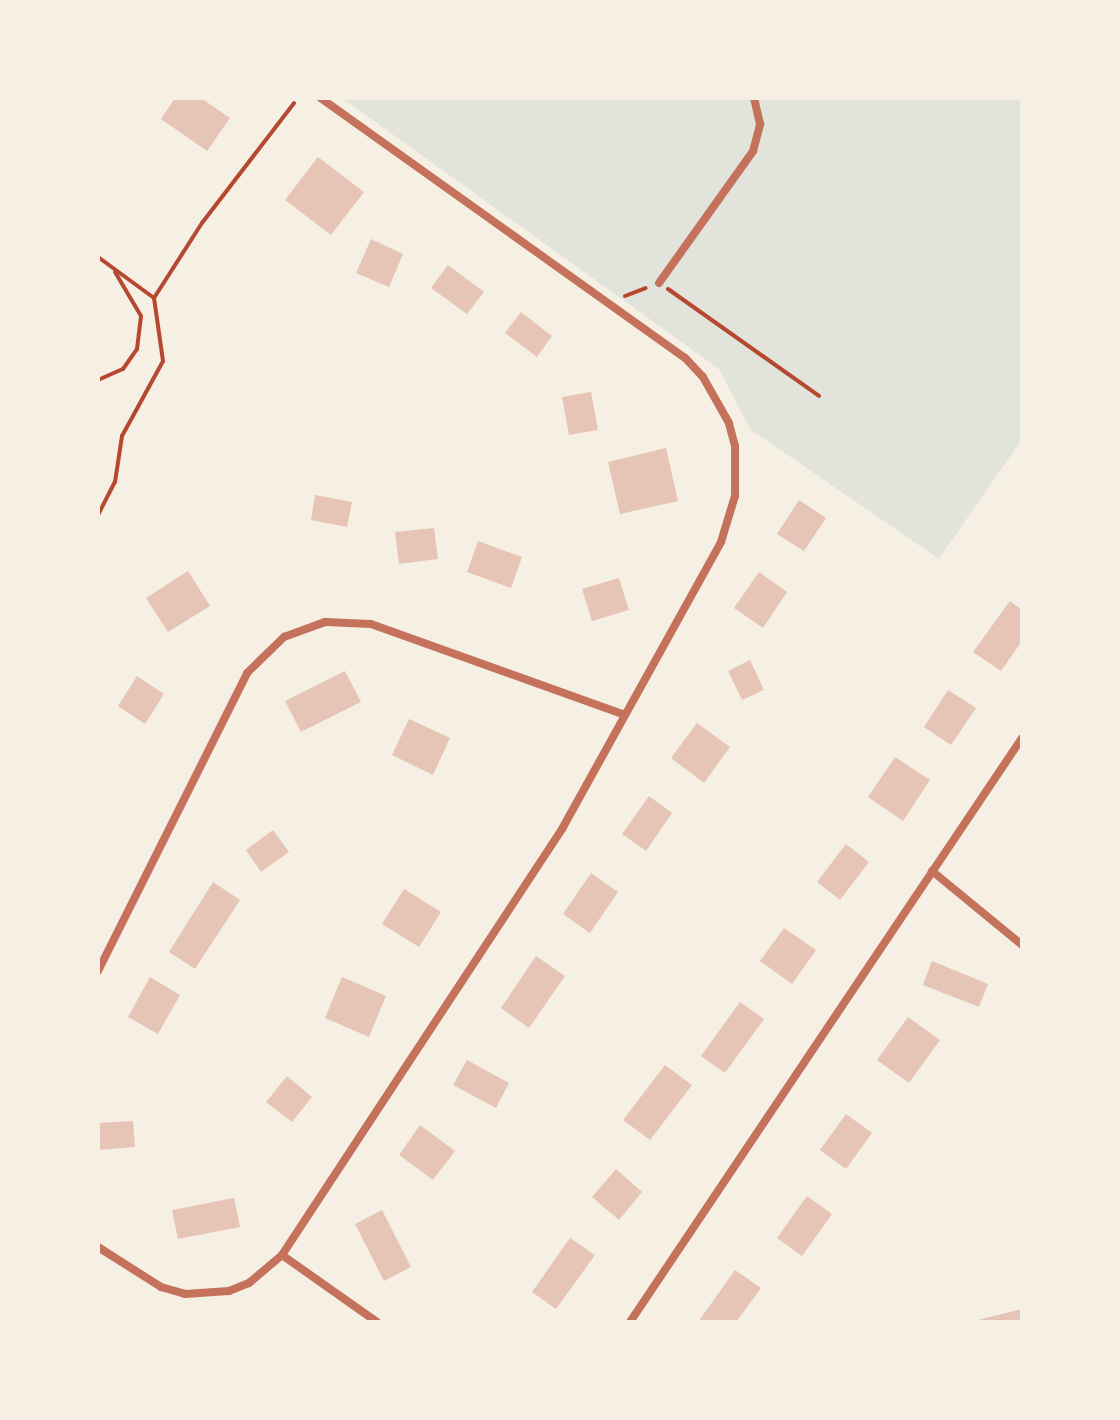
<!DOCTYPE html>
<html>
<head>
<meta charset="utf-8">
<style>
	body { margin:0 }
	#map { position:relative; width:1120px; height:1420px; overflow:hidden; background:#f6efe4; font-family:Helvetica,sans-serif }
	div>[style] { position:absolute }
	.green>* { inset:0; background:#e2e4dc }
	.building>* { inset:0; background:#e6c5b7 }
	.path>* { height:4px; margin:-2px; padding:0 2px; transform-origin:2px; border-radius:2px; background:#b5482f }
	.minor>* { height:8px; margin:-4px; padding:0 4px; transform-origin:4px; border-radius:4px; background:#c5725c }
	span { translate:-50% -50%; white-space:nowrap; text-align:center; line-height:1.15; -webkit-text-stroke:9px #f6efe4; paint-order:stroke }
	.frame { position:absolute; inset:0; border:100px solid #f6efe4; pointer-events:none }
</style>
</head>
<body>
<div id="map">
	<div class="green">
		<div style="clip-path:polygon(342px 98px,1022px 98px,1022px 439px,939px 559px,750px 429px,719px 369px)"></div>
	</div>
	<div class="building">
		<div style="clip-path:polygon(175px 98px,201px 98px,230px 118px,207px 151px,161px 119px)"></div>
		<div style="clip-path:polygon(318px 157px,364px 192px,331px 235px,285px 200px)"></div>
		<div style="clip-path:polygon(371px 239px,403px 254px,389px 287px,356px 273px)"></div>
		<div style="clip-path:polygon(448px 265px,484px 292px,467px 314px,431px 288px)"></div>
		<div style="clip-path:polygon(521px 312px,552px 336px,537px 357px,505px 333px)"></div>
		<div style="clip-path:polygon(591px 392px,598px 430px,569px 435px,562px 397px)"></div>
		<div style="clip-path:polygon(666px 448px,678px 501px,620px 514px,608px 462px)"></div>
		<div style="clip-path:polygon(315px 495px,352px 502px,347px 527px,311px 520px)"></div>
		<div style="clip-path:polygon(799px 500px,826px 518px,804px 551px,777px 534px)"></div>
		<div style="clip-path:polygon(434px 528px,438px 559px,399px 564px,395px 532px)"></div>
		<div style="clip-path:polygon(478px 541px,522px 557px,511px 588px,467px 572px)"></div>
		<div style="clip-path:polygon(188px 571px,210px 606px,168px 632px,146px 598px)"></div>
		<div style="clip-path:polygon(759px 572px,787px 592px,763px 628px,734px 608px)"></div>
		<div style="clip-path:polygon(619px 578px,629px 610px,592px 621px,582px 589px)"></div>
		<div style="clip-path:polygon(1010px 601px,1022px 610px,1022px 641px,1001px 671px,973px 652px)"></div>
		<div style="clip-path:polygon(750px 660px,764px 690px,742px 700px,728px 671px)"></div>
		<div style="clip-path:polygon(345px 671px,361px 702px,301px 732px,285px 701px)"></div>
		<div style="clip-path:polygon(137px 676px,164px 694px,145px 724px,118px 706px)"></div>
		<div style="clip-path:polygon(948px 690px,976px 708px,951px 745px,924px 727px)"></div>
		<div style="clip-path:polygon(409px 719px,450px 738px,433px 775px,392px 755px)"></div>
		<div style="clip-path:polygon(697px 723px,730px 747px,704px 783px,671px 758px)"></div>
		<div style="clip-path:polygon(895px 757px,930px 780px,903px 821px,868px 797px)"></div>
		<div style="clip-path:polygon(649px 796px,672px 813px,646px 851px,622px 834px)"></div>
		<div style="clip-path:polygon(273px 830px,289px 852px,261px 872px,246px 850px)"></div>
		<div style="clip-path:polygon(846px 844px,869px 862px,840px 900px,817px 882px)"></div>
		<div style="clip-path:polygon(591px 873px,618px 892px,590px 933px,563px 914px)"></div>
		<div style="clip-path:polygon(213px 882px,240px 900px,195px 969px,169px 952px)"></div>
		<div style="clip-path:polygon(404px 889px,441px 912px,419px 947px,382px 924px)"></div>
		<div style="clip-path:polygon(784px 928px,816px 950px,792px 984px,760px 961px)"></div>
		<div style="clip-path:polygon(536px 956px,565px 976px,529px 1028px,501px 1008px)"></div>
		<div style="clip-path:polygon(932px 961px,988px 984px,979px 1007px,923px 985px)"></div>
		<div style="clip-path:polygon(150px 977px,180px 995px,158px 1034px,128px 1017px)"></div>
		<div style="clip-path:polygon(342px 977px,386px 996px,369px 1037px,325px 1018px)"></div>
		<div style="clip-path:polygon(740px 1002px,764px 1019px,725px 1073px,701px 1056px)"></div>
		<div style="clip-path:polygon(908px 1017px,940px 1040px,909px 1083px,877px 1060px)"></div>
		<div style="clip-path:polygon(467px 1060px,509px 1083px,496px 1108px,453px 1085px)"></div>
		<div style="clip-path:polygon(665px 1065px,692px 1085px,650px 1140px,623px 1120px)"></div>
		<div style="clip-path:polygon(287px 1076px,312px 1097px,292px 1122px,266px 1102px)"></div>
		<div style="clip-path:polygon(846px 1114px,872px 1133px,846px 1169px,820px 1150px)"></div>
		<div style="clip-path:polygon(133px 1121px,135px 1147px,98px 1150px,98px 1123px)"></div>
		<div style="clip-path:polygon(420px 1125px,455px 1151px,433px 1180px,399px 1155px)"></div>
		<div style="clip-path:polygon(616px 1169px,642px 1192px,619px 1220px,592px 1197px)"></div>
		<div style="clip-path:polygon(807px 1196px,832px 1214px,802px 1256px,777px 1238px)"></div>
		<div style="clip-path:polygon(234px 1198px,240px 1227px,178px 1239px,172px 1210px)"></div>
		<div style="clip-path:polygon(382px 1210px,411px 1267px,384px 1281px,355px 1224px)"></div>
		<div style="clip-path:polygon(570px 1238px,595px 1255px,556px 1309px,532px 1292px)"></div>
		<div style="clip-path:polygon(735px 1270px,761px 1288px,736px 1322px,698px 1322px)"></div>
		<div style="clip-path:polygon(1022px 1309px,1022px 1322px,974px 1322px,974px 1321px)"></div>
	</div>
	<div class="path">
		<div style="left:98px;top:257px;width:69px;rotate:36.2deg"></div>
		<div style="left:668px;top:289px;width:185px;rotate:35.3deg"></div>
		<div style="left:625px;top:296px;width:22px;rotate:-21deg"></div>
		<div style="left:98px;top:380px;width:27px;rotate:-24deg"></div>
		<div style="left:123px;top:369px;width:24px;rotate:-55deg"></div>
		<div style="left:137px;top:349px;width:33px;rotate:-83deg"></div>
		<div style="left:141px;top:316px;width:51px;rotate:-120.6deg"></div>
		<div style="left:98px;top:515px;width:37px;rotate:-63deg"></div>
		<div style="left:115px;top:482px;width:47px;rotate:-81.3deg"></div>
		<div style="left:122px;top:436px;width:85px;rotate:-61.3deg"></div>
		<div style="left:163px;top:361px;width:64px;rotate:-98.1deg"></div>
		<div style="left:154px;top:298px;width:89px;rotate:-57.4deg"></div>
		<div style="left:202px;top:223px;width:151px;rotate:-52.5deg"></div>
	</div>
	<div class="minor">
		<div style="left:659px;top:283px;width:162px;rotate:-54.5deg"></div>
		<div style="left:753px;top:151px;width:28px;rotate:-75deg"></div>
		<div style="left:760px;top:124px;width:27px;rotate:-103deg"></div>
		<div style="left:932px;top:871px;width:117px;rotate:39.4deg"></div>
		<div style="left:98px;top:971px;width:333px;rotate:-63.4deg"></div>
		<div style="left:247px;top:673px;width:52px;rotate:-44.2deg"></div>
		<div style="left:284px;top:637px;width:44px;rotate:-20.1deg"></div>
		<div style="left:325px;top:622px;width:46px;rotate:2.5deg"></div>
		<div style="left:371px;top:624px;width:267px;rotate:19.7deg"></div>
		<div style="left:98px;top:1247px;width:75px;rotate:32.4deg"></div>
		<div style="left:161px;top:1287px;width:25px;rotate:16deg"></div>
		<div style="left:185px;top:1294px;width:44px;rotate:-3.9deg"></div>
		<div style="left:229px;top:1291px;width:22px;rotate:-22deg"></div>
		<div style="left:249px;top:1283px;width:43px;rotate:-40.3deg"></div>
		<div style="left:282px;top:1255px;width:510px;rotate:-56.68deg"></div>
		<div style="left:562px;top:829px;width:328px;rotate:-61deg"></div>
		<div style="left:721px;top:542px;width:48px;rotate:-73.1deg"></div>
		<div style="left:735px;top:496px;width:50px;rotate:-90deg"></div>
		<div style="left:735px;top:446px;width:24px;rotate:-105deg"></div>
		<div style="left:729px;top:423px;width:53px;rotate:-119.5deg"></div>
		<div style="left:703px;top:377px;width:26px;rotate:-133deg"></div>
		<div style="left:685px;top:358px;width:448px;rotate:-144.5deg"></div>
		<div style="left:282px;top:1255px;width:116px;rotate:35.2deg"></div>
		<div style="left:630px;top:1322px;width:703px;rotate:-56.13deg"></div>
	</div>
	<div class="frame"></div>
</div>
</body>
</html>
